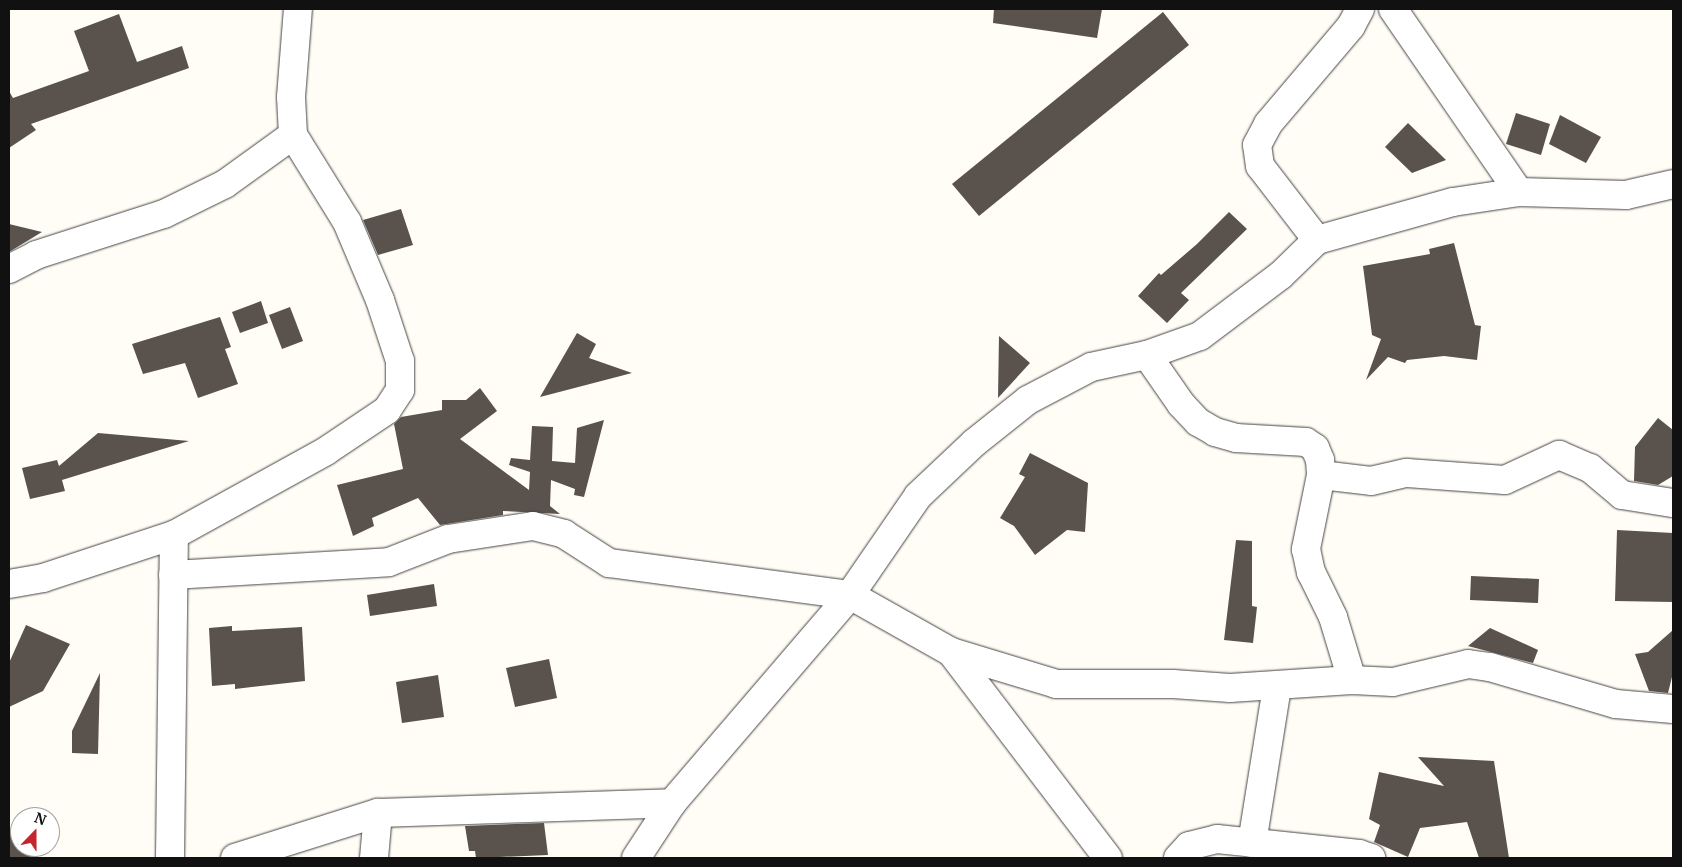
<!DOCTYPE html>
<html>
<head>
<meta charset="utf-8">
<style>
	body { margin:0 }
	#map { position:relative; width:1682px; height:867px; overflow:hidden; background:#fffdf5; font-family:Merriweather,serif }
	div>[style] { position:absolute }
	.building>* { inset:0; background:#5a524d }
	.roads { filter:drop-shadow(0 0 1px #444) drop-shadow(0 0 1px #444) }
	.minor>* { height:28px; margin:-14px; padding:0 14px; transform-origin:14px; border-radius:14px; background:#fff }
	span { translate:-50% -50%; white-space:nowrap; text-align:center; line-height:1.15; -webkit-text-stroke:5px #fff; paint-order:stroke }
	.frame { position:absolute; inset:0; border:10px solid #111; pointer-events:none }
	.north { position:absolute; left:10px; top:807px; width:50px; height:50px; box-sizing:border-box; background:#fff; border:1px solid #a0a0a0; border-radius:50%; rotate:22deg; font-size:14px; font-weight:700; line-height:20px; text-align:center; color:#111 }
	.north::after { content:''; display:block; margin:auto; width:18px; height:22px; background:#c4262e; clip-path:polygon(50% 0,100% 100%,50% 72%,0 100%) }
</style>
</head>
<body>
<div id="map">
	<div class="building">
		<div style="clip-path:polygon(994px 9px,1102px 9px,1097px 38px,993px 23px)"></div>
		<div style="clip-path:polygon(1163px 12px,1189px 45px,979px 216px,952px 184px)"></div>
		<div style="clip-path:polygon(119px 14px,137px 62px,182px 46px,189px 68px,31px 124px,36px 130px,9px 148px,9px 91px,13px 98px,89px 71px,74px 31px)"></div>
		<div style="clip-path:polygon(1516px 113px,1550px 124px,1541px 155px,1506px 144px)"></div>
		<div style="clip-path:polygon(1560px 115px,1601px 137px,1586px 163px,1549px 144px)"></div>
		<div style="clip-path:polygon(1408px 123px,1446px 160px,1412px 173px,1385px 147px)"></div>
		<div style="clip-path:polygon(401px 209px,413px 245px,378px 255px,363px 220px)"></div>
		<div style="clip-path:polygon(1229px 212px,1247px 229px,1181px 293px,1189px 300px,1167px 323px,1138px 296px,1159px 273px,1161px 275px,1197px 244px)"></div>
		<div style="clip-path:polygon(9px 224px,42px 232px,9px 252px)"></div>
		<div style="clip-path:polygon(1454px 243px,1475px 325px,1481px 326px,1477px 360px,1444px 356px,1407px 360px,1405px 363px,1388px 357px,1366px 380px,1381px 339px,1372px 335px,1363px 266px,1430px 254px,1429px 249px)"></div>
		<div style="clip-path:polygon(261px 301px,268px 323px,240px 333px,232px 312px)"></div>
		<div style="clip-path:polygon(290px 307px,303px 341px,282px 349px,269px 315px)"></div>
		<div style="clip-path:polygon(220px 317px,231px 347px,225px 349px,238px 384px,198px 398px,185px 363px,143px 374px,132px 344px)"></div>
		<div style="clip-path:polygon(577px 333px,596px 344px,589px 358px,632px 373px,540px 397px)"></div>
		<div style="clip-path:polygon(999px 336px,1030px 363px,998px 398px)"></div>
		<div style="clip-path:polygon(480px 388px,497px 411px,460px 439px,529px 490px,530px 472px,509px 465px,511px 458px,530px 460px,532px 426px,553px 427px,552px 461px,575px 463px,577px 428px,604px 420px,584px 497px,574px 495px,575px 489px,551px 480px,550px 506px,560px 514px,503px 511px,503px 515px,440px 525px,418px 498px,372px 518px,374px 526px,353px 536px,337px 485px,403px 469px,394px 424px,401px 417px,442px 410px,442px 400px,466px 400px)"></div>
		<div style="clip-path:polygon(1658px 418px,1673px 430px,1673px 476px,1658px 485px,1634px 481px,1635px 447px)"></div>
		<div style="clip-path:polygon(98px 433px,189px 441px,62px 480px,65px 491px,30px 499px,22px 468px,57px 460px,59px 466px)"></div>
		<div style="clip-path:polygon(1030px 453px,1088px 483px,1085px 532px,1067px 530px,1035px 555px,1014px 526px,1000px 518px,1025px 477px,1019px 474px)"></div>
		<div style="clip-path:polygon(1617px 530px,1673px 533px,1673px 602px,1615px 601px)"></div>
		<div style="clip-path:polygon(1236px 540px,1252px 541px,1252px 606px,1257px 607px,1253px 643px,1224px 640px)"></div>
		<div style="clip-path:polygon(1471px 576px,1539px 579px,1538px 603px,1470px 600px)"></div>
		<div style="clip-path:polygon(434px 584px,437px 606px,370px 616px,367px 595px)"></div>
		<div style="clip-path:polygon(26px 625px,70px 644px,43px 691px,9px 707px,9px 663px)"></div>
		<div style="clip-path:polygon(232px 626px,232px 631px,302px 627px,305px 681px,235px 689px,235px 684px,212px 686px,209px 628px)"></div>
		<div style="clip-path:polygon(1490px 628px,1538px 650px,1533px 663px,1468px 646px)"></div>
		<div style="clip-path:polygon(1673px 630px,1673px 673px,1668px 693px,1649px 691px,1635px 654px,1648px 652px)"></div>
		<div style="clip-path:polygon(549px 659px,557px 698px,515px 707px,506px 668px)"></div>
		<div style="clip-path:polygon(100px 673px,98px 754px,72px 753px,72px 731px)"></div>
		<div style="clip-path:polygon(438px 675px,444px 717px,402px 723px,396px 682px)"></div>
		<div style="clip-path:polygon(1418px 757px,1494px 761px,1509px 858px,1479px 858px,1467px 822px,1420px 828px,1408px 857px,1374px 842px,1380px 825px,1369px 819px,1379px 772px,1444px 786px)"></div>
		<div style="clip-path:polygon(544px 823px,548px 855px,476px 858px,475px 851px,469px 851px,465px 826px)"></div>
		<div style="clip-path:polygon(20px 831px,20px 847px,36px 847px,38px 858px,9px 858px,9px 833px)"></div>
	</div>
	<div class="roads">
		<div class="minor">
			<div style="left:1393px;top:9px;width:222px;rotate:55.5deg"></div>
			<div style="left:1317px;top:240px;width:93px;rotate:-127.6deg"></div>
			<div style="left:1260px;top:166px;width:21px;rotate:-98deg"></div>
			<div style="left:1257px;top:145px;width:24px;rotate:-62deg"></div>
			<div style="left:1268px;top:124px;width:128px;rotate:-49.7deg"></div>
			<div style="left:1351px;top:26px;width:19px;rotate:-62deg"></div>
			<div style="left:9px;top:269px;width:30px;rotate:-27deg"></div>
			<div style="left:36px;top:255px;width:134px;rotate:-17.8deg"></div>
			<div style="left:164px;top:214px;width:68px;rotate:-26.2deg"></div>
			<div style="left:225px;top:184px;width:84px;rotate:-35.8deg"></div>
			<div style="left:293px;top:135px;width:38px;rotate:-93deg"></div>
			<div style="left:291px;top:97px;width:88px;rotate:-85.5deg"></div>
			<div style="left:1147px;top:355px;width:60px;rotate:55.2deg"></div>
			<div style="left:1181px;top:404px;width:25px;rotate:47deg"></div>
			<div style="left:1198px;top:422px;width:20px;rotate:30deg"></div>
			<div style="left:1215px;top:432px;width:22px;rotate:16deg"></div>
			<div style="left:1236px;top:438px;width:70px;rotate:3.3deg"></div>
			<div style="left:1306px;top:442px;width:11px;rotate:34deg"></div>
			<div style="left:1315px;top:448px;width:13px;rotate:67deg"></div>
			<div style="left:1320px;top:460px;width:15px;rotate:86deg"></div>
			<div style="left:1321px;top:475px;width:76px;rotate:101.5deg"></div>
			<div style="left:1306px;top:549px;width:24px;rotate:78deg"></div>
			<div style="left:1311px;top:572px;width:50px;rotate:63.9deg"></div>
			<div style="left:1333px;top:617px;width:66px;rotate:73.2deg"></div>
			<div style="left:1321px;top:475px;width:50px;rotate:6.8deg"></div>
			<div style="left:1371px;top:481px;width:37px;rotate:-13deg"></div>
			<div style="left:1407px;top:473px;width:98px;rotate:4.1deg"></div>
			<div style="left:1505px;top:480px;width:60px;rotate:-24.8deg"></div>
			<div style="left:1559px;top:455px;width:34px;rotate:23deg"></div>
			<div style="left:1590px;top:468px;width:42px;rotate:40.2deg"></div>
			<div style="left:1622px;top:495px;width:52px;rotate:8.9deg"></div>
			<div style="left:173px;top:575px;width:216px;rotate:-3.4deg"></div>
			<div style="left:389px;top:562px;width:63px;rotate:-21.3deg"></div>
			<div style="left:448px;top:539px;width:86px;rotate:-8.7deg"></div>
			<div style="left:533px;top:526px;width:32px;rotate:14deg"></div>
			<div style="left:564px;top:534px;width:54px;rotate:32.8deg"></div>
			<div style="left:609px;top:563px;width:243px;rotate:7.6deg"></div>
			<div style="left:850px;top:595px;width:116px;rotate:29.4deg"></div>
			<div style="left:951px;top:652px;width:110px;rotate:16.9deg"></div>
			<div style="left:1056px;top:684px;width:117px"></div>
			<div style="left:1173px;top:684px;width:57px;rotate:4deg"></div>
			<div style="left:1230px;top:688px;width:122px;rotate:-3.8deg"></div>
			<div style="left:1352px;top:680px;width:41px;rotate:2.8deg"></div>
			<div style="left:1393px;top:682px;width:77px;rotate:-13.5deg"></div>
			<div style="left:1468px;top:664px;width:22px;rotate:8deg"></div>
			<div style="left:1490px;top:667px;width:131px;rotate:16.4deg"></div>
			<div style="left:1616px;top:704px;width:57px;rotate:5deg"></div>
			<div style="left:9px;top:584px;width:35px;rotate:-10deg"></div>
			<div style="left:43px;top:578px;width:138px;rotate:-18.2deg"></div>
			<div style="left:174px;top:535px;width:174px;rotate:-28.9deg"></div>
			<div style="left:326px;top:451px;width:73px;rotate:-33.9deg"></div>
			<div style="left:387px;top:410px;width:24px;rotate:-57deg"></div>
			<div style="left:400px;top:390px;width:29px;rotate:-90deg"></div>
			<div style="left:400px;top:361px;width:64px;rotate:-108.2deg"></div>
			<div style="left:380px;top:300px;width:85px;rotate:-112.9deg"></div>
			<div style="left:347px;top:222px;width:102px;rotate:-121.8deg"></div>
			<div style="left:951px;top:652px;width:259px;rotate:52.7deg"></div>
			<div style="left:1252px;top:843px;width:158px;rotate:-80.9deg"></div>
			<div style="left:170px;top:858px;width:323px;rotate:-89.3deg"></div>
			<div style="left:235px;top:858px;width:150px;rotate:-17.5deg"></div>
			<div style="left:378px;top:813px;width:294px;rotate:-1.9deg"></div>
			<div style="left:374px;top:858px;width:45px;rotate:-84.9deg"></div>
			<div style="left:636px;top:858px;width:66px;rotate:-56.8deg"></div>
			<div style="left:672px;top:803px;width:274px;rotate:-49.4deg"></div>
			<div style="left:850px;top:595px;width:120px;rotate:-55.5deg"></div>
			<div style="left:918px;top:496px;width:77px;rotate:-43.4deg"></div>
			<div style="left:974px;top:443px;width:69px;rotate:-38.5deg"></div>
			<div style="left:1028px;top:400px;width:71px;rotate:-27.6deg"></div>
			<div style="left:1091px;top:367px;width:57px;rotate:-12.1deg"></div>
			<div style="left:1147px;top:355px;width:56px;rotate:-19.7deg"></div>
			<div style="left:1200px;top:336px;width:101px;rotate:-37deg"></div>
			<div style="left:1281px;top:275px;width:50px;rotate:-44.2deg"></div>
			<div style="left:1317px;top:240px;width:141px;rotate:-15.6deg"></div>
			<div style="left:1453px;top:202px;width:67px;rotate:-8.6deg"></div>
			<div style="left:1519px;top:192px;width:107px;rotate:1.6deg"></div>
			<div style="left:1626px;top:195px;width:48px;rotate:-13.2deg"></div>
			<div style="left:1178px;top:858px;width:16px;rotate:-47deg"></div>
			<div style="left:1189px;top:846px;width:29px;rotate:-14deg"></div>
			<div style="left:1217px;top:839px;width:143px;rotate:6deg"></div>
			<div style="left:1359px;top:854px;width:13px;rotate:18deg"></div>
		</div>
	</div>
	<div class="frame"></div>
	<div class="north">N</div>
</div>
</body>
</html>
